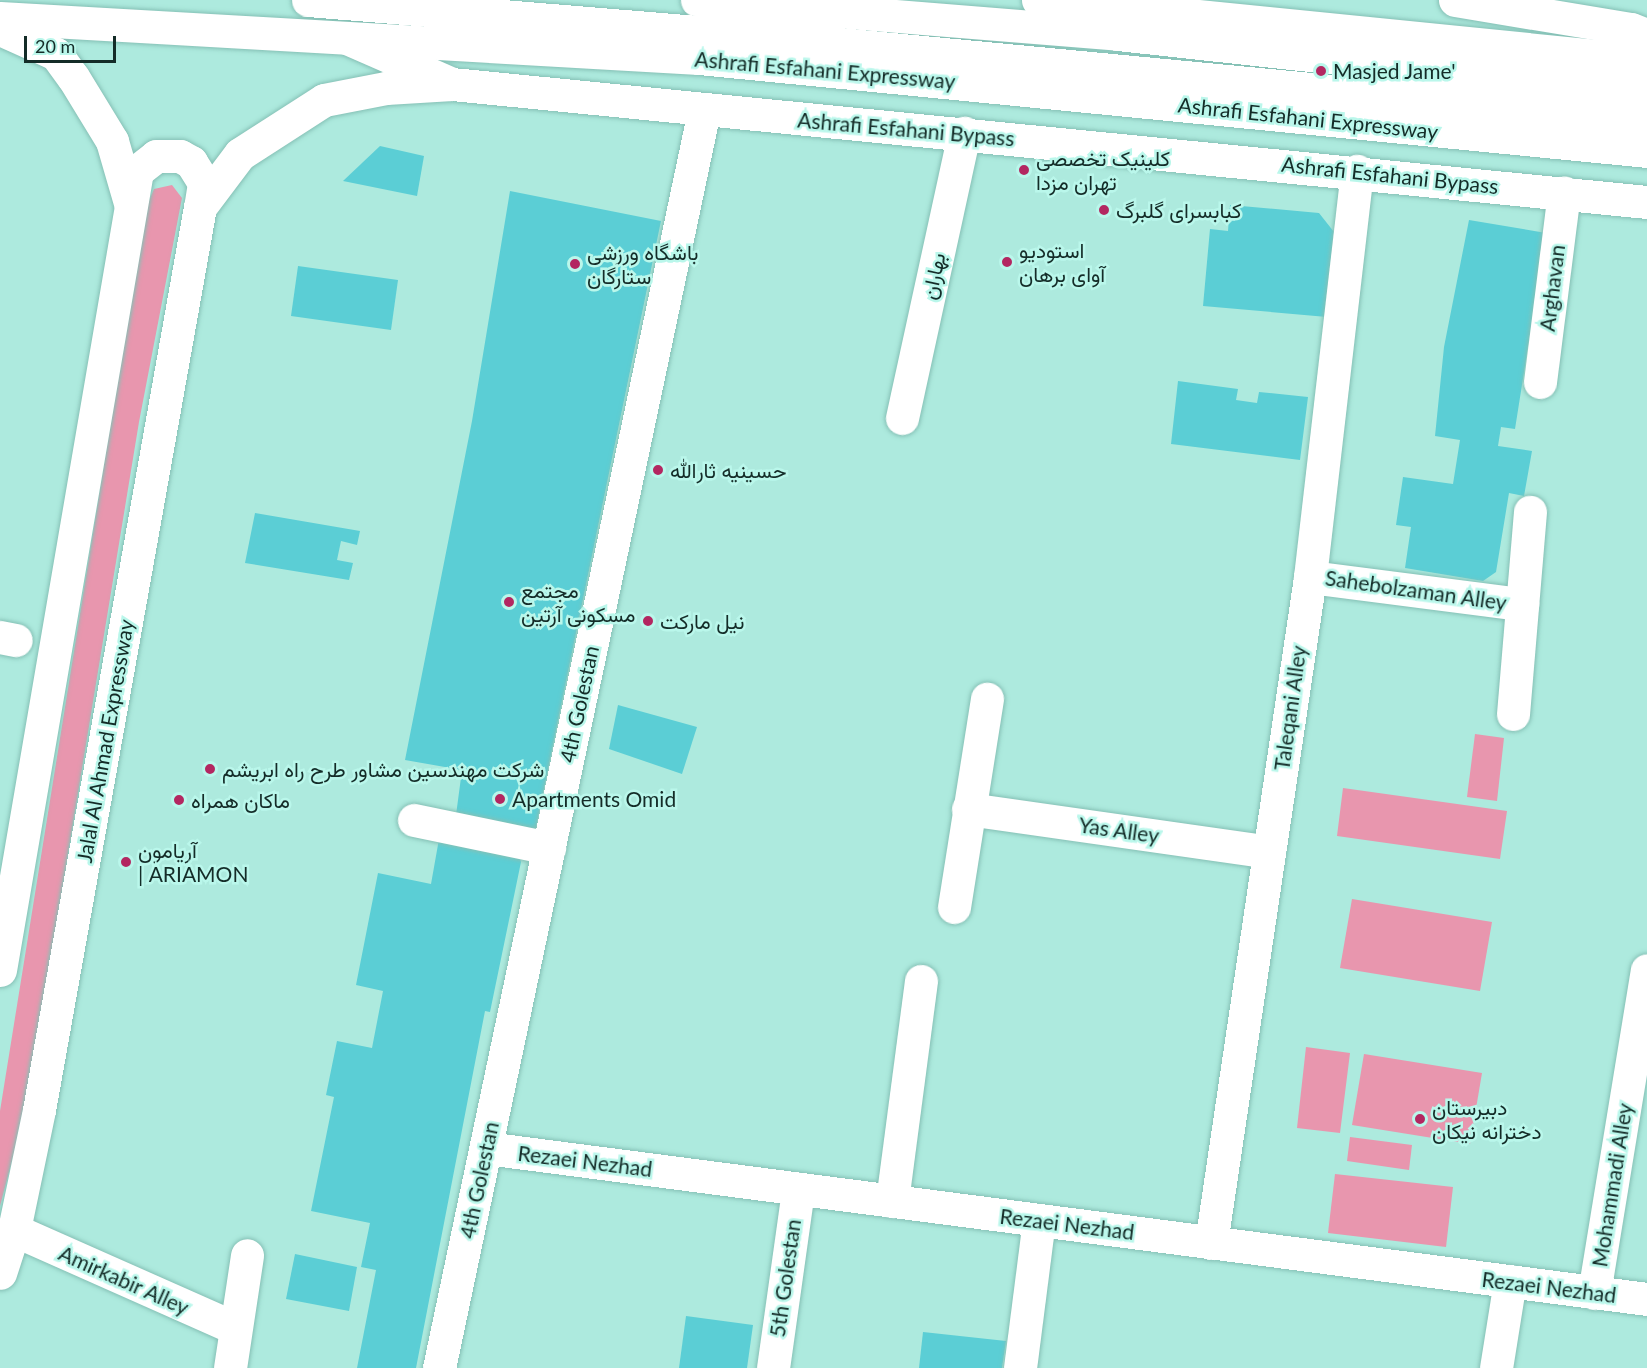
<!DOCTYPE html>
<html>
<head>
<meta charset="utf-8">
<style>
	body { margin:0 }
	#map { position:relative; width:1647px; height:1368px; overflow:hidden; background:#adeade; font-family:Lato,Vazirmatn,sans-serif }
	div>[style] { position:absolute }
	.green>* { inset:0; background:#e896ae }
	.building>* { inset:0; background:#5bced5 }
	.roads { filter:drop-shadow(0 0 2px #85c0b5) drop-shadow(0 0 2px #85c0b5) }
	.minor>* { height:33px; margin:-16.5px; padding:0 16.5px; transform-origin:16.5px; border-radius:16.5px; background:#fff }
	.major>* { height:33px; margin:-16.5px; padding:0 16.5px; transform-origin:16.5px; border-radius:16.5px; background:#fff }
	.highway>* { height:33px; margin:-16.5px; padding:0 16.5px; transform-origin:16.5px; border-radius:16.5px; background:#fff }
	.dots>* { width:16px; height:16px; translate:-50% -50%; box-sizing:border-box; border:3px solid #baf7eb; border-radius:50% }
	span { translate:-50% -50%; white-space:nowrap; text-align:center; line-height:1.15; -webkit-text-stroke:5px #baf7eb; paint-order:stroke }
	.street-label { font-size:21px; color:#142c28 }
	.poi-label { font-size:21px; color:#142c28 }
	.left { translate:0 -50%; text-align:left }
	.scale { position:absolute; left:24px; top:36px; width:92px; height:27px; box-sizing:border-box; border:3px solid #142c28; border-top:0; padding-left:8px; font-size:18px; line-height:21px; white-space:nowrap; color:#142c28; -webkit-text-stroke:4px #baf7eb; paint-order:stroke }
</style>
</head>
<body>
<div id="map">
	<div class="green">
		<div style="clip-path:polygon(172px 185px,182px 198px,139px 422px,27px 1104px,0 1206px,0 1111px,145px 210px,154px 189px)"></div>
		<div style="clip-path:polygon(1475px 734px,1504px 738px,1497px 801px,1467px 797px)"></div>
		<div style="clip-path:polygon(1343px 788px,1507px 811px,1500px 859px,1337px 836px)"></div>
		<div style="clip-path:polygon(1352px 899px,1492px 922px,1480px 991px,1340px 968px)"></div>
		<div style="clip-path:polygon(1306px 1047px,1350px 1053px,1340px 1133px,1297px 1128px)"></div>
		<div style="clip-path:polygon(1364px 1054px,1482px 1073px,1470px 1144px,1352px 1125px)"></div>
		<div style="clip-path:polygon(1350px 1137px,1412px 1145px,1409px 1170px,1347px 1161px)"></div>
		<div style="clip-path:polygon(1335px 1174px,1453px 1187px,1446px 1247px,1328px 1233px)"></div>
	</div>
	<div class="building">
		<div style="clip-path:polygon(380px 146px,424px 156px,417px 196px,343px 181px)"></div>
		<div style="clip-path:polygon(510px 191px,661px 221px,535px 832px,456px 815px,462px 770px,405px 760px,472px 421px)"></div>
		<div style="clip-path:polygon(1230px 205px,1319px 213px,1334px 232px,1327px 317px,1203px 306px,1210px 229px,1228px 231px)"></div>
		<div style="clip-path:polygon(1469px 220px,1546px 233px,1515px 429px,1501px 427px,1498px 446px,1532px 451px,1524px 496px,1509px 493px,1496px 572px,1483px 581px,1405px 568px,1411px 527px,1396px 525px,1403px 477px,1453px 484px,1460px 440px,1435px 436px,1444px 347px)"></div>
		<div style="clip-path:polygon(298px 266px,398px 280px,391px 330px,291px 316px)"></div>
		<div style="clip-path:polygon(1178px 381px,1238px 389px,1236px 400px,1257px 403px,1259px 392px,1308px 397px,1300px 460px,1171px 444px)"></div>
		<div style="clip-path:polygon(255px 513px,360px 531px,357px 545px,341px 541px,337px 560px,353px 563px,349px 580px,245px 563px)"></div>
		<div style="clip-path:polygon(618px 705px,697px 727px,682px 774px,609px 749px)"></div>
		<div style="clip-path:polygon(439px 839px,519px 855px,521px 862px,490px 1012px,485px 1011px,416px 1368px,357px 1368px,376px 1270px,361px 1267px,370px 1223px,311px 1211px,334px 1097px,326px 1095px,337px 1041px,372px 1048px,383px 991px,356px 985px,378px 873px,431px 884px)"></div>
		<div style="clip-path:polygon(295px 1254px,357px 1267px,349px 1311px,286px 1299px)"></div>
		<div style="clip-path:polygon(686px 1316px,753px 1325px,747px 1368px,679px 1368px)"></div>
		<div style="clip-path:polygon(923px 1332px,1006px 1341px,1002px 1368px,919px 1368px)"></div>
	</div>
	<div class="roads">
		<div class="minor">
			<div style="left:308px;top:0;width:480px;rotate:4.7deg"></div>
			<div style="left:786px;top:39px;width:865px;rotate:5.44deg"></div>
			<div style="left:697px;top:0;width:422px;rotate:4.6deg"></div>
			<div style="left:1118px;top:34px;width:532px;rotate:6.26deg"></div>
			<div style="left:1540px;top:382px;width:191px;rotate:-82.8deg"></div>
			<div style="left:902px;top:418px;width:292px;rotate:-77.7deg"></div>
			<div style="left:1310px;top:577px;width:214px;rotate:7.3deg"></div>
			<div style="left:0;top:637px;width:16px;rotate:11deg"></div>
			<div style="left:1513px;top:714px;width:203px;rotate:-85.2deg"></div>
			<div style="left:968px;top:809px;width:304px;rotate:8.1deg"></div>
			<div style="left:414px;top:820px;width:138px;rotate:11.7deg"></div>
			<div style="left:954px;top:907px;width:211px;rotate:-81deg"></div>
			<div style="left:486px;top:1148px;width:1171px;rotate:7.41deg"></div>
			<div style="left:892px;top:1201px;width:222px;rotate:-82.5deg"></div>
			<div style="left:14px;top:1230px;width:242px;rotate:23.9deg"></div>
			<div style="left:1211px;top:1243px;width:673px;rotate:-81.54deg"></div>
			<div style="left:1310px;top:577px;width:409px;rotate:-83.4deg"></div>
			<div style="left:1594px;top:1293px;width:327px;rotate:-80.7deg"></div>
			<div style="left:230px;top:1368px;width:114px;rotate:-81.4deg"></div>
			<div style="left:439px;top:1368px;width:1285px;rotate:-78.1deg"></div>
			<div style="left:773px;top:1368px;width:181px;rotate:-82deg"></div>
			<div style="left:1020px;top:1368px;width:149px;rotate:-82.7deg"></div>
			<div style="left:1496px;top:1368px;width:88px;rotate:-80.9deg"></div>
		</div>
		<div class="major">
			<div style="left:349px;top:39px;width:112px;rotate:23.6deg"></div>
			<div style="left:452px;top:84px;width:1201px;rotate:5.64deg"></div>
		</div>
		<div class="highway">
			<div style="left:1038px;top:0;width:612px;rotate:5.72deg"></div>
			<div style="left:1455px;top:0;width:178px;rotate:9.4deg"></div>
			<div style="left:1631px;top:29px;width:17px;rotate:21deg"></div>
			<div style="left:0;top:18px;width:700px;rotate:3.28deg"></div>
			<div style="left:699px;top:58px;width:953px;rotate:5.6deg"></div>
			<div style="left:0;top:29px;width:61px;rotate:24.1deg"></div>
			<div style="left:56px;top:54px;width:29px;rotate:54deg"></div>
			<div style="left:73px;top:77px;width:75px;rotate:58.6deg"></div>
			<div style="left:112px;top:141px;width:65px;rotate:73.8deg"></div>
			<div style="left:200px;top:207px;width:66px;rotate:-53deg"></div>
			<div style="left:240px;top:154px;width:100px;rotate:-32.7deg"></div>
			<div style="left:324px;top:100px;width:63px;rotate:-11deg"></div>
			<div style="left:386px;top:88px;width:66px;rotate:-3.5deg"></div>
			<div style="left:0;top:970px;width:811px;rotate:-80.27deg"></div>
			<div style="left:137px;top:171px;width:24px;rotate:-38deg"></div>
			<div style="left:156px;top:156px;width:24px"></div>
			<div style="left:180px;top:156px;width:13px;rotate:29deg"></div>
			<div style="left:191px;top:162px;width:25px;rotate:58deg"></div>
			<div style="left:204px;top:183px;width:24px;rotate:99deg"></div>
			<div style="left:200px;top:207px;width:917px;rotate:100.11deg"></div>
			<div style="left:39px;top:1110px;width:123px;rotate:101.8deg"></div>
			<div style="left:14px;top:1230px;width:45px;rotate:108deg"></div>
		</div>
	</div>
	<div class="dots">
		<div style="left:1321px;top:71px;background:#b32761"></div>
		<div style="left:1024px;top:170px;background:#b32761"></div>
		<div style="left:1104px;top:210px;background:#b32761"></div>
		<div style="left:1007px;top:262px;background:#b32761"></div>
		<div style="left:575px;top:264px;background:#b32761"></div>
		<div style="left:658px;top:470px;background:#b32761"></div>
		<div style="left:509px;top:602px;background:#b32761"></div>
		<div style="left:648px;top:621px;background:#b32761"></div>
		<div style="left:210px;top:769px;background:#b32761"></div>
		<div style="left:500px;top:799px;background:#b32761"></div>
		<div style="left:179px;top:800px;background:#b32761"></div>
		<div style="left:126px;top:862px;background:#b32761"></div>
		<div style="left:1420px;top:1119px;background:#b32761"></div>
	</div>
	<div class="street-label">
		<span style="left:825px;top:70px;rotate:5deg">Ashrafi Esfahani Expressway</span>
		<span style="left:1308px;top:118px;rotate:6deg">Ashrafi Esfahani Expressway</span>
		<span style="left:906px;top:129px;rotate:5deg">Ashrafi Esfahani Bypass</span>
		<span style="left:1390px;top:175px;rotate:6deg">Ashrafi Esfahani Bypass</span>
		<span style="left:933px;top:276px;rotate:-78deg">بهاران</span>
		<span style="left:1552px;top:288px;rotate:-83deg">Arghavan</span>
		<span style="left:1416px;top:590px;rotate:8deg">Sahebolzaman Alley</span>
		<span style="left:579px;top:704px;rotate:-78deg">4th Golestan</span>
		<span style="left:1290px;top:708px;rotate:-82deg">Taleqani Alley</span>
		<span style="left:105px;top:741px;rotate:-80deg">Jalal Al Ahmad Expressway</span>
		<span style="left:1119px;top:830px;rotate:8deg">Yas Alley</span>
		<span style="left:585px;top:1161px;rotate:7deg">Rezaei Nezhad</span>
		<span style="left:479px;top:1180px;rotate:-78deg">4th Golestan</span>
		<span style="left:1612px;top:1185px;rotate:-81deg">Mohammadi Alley</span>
		<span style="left:1067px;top:1224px;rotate:7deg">Rezaei Nezhad</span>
		<span style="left:785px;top:1278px;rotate:-82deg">5th Golestan</span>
		<span style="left:124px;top:1280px;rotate:24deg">Amirkabir Alley</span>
		<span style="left:1549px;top:1287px;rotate:7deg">Rezaei Nezhad</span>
	</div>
	<div class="poi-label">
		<span class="left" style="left:1333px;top:71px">Masjed Jame'</span>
		<span class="left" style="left:1036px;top:170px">کلینیک تخصصی<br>تهران مزدا</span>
		<span class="left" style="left:1116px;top:210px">کبابسرای گلبرگ</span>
		<span class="left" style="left:1019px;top:262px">استودیو<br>آوای برهان</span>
		<span class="left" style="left:587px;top:264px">باشگاه ورزشی<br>ستارگان</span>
		<span class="left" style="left:670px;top:470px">حسینیه ثارالله</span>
		<span class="left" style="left:521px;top:602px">مجتمع<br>مسکونی آرتین</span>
		<span class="left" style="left:660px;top:621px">نیل مارکت</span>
		<span class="left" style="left:222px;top:769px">شرکت مهندسین مشاور طرح راه ابریشم</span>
		<span class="left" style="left:512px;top:799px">Apartments Omid</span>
		<span class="left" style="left:191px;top:800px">ماکان همراه</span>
		<span class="left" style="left:138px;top:862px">آریامون<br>| ARIAMON</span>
		<span class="left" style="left:1432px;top:1119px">دبیرستان<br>دخترانه نیکان</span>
	</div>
	<div class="scale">20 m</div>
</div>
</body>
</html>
